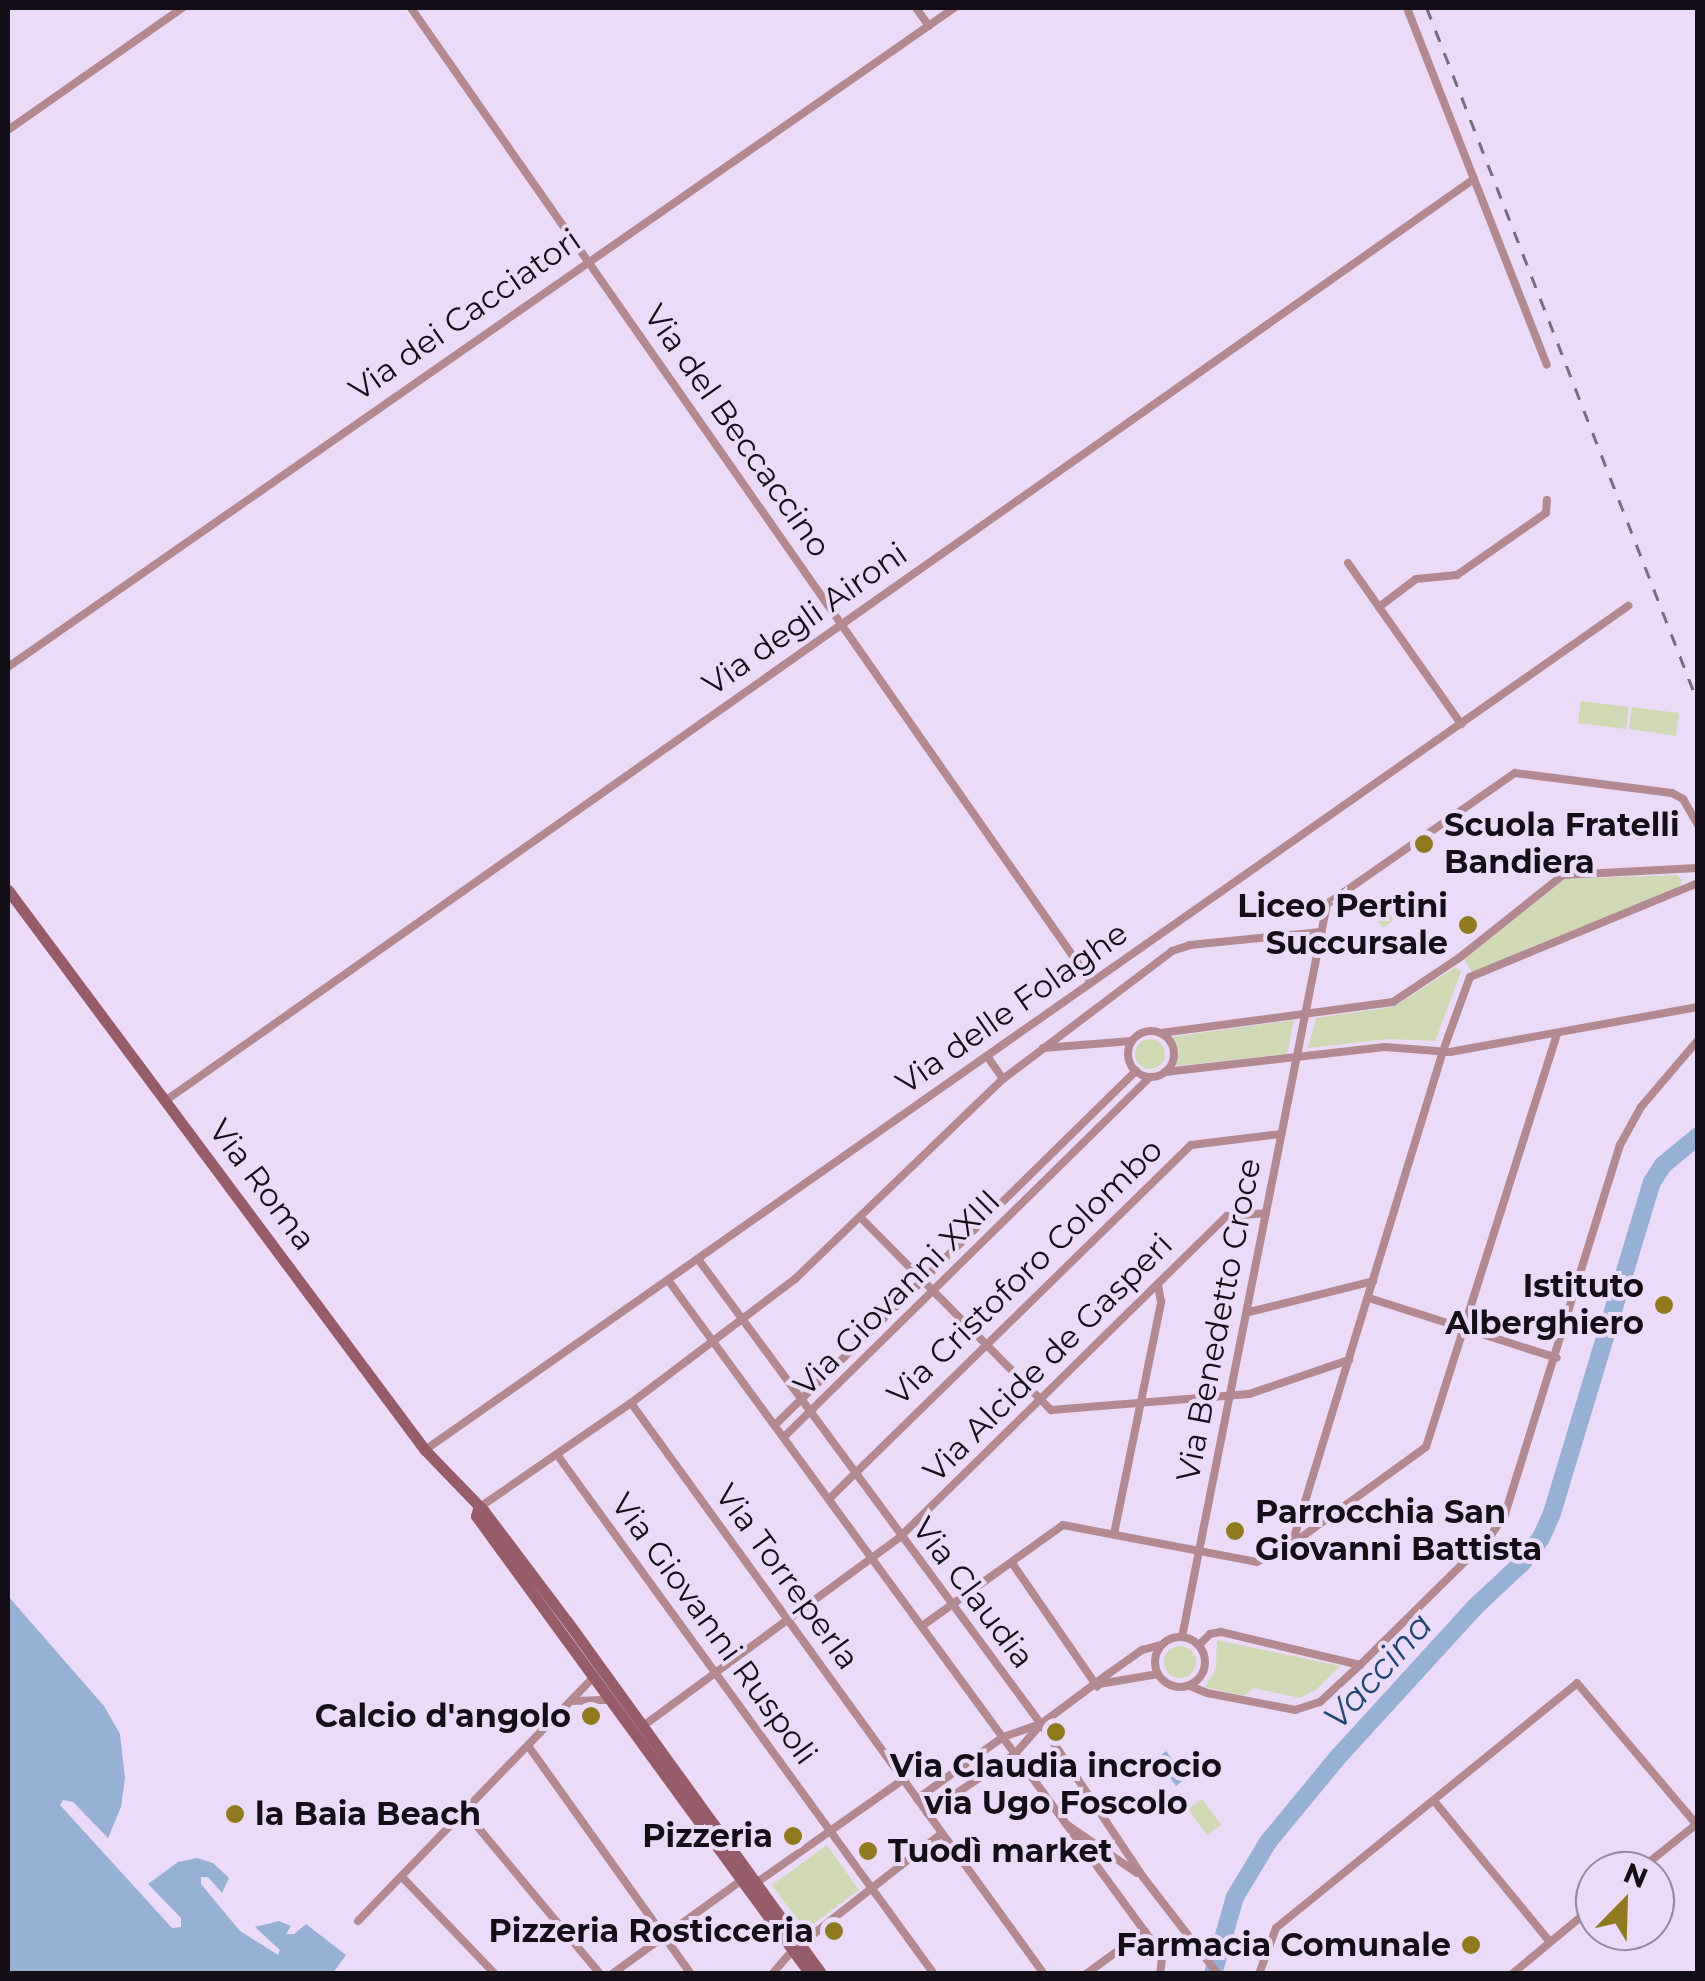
<!DOCTYPE html>
<html>
<head>
<meta charset="utf-8">
<style>
	body { margin:0 }
	#map { position:relative; width:1705px; height:1981px; overflow:hidden; background:#ebdbf8; font-family:Montserrat,sans-serif }
	div>[style] { position:absolute }
	.green>* { inset:0; background:#d1d9b4 }
	.round { border-radius:50% }
	.water>* { inset:0; background:#96b1d3 }
	.river>* { height:18px; margin:-9px; padding:0 9px; transform-origin:9px; border-radius:9px; background:#96b1d3 }
	.street>* { height:8px; margin:-4px; padding:0 4px; transform-origin:4px; border-radius:4px; background:#b28891 }
	.street>.ring { margin:-4px; padding:0; box-sizing:content-box; background:none; border:8px solid #b28891; border-radius:50% }
	.secondary>* { height:11px; margin:-5.5px; padding:0 5.5px; transform-origin:5.5px; border-radius:5.5px; background:#975c6a }
	.rail>* { height:2.5px; margin-top:-1.25px; transform-origin:0; background:repeating-linear-gradient(90deg,#776d7f 0 12px,transparent 0 24px) }
	.dots>* { width:28px; height:28px; translate:-50% -50%; box-sizing:border-box; border:5px solid #ebdbf8; border-radius:50% }
	span { translate:-50% -50%; white-space:nowrap; text-align:center; line-height:1.15; -webkit-text-stroke:8px #ebdbf8; paint-order:stroke }
	.street-label { font-size:32px; color:#130e17 }
	.poi-label { font-size:32px; color:#130e17; font-weight:700 }
	.left { translate:0 -50%; text-align:left }
	.right { translate:-100% -50%; text-align:right }
	.water-label { font-size:35px; color:#204773; font-style:italic }
	.frame { position:absolute; inset:0; border:10px solid #130e17; pointer-events:none }
	.north { position:absolute; left:1575px; top:1851px; width:100px; height:100px; box-sizing:border-box; background:#ebdbf8; border:2px solid #95899e; border-radius:50%; rotate:23deg; font-size:28px; font-weight:700; line-height:40px; text-align:center; color:#130e17 }
	.north::after { content:''; display:block; margin:auto; width:35px; height:45px; background:#8f7a20; clip-path:polygon(50% 0,100% 100%,50% 72%,0 100%) }
</style>
</head>
<body>
<div id="map">
	<div class="green">
		<div style="clip-path:polygon(1581px 701px,1629px 707px,1626px 729px,1578px 723px)"></div>
		<div style="clip-path:polygon(1632px 707px,1679px 713px,1676px 736px,1629px 729px)"></div>
		<div style="clip-path:polygon(1677px 875px,1682px 880px,1679px 888px,1472px 972px,1464px 959px,1565px 879px)"></div>
		<div style="clip-path:polygon(1377px 896px,1394px 920px,1383px 928px,1366px 904px)"></div>
		<div style="clip-path:polygon(1456px 967px,1461px 972px,1435px 1041px,1389px 1039px,1308px 1048px,1316px 1018px,1393px 1007px)"></div>
		<div style="clip-path:polygon(1294px 1020px,1287px 1054px,1176px 1066px,1179px 1052px,1171px 1037px)"></div>
		<div class="round" style="left:1135px;top:1039px;width:30px;height:30px"></div>
		<div style="clip-path:polygon(1217px 1640px,1340px 1666px,1317px 1689px,1300px 1698px,1253px 1688px,1244px 1696px,1205px 1687px,1216px 1669px)"></div>
		<div class="round" style="left:1164px;top:1646px;width:32px;height:32px"></div>
		<div style="clip-path:polygon(1202px 1799px,1221px 1825px,1207px 1835px,1188px 1809px)"></div>
		<div style="clip-path:polygon(827px 1845px,859px 1890px,805px 1930px,772px 1885px)"></div>
	</div>
	<div class="water">
		<div style="clip-path:polygon(8px 1596px,104px 1706px,120px 1734px,125px 1778px,121px 1807px,108px 1838px,73px 1802px,63px 1800px,60px 1805px,172px 1928px,181px 1927px,181px 1918px,148px 1884px,178px 1862px,197px 1858px,213px 1863px,229px 1878px,222px 1893px,208px 1877px,201px 1877px,201px 1884px,240px 1931px,278px 1955px,280px 1950px,255px 1927px,279px 1921px,291px 1926px,286px 1934px,294px 1934px,306px 1924px,346px 1955px,333px 1973px,8px 1973px)"></div>
		<div style="clip-path:polygon(1166px 1751px,1186px 1778px,1176px 1786px,1156px 1759px)"></div>
	</div>
	<div class="river">
		<div style="left:1213px;top:1974px;width:80px;rotate:-74.1deg"></div>
		<div style="left:1235px;top:1897px;width:64px;rotate:-59deg"></div>
		<div style="left:1268px;top:1842px;width:112px;rotate:-50.5deg"></div>
		<div style="left:1339px;top:1756px;width:202px;rotate:-47.6deg"></div>
		<div style="left:1475px;top:1607px;width:64px;rotate:-43.1deg"></div>
		<div style="left:1522px;top:1563px;width:31px;rotate:-53deg"></div>
		<div style="left:1541px;top:1538px;width:27px;rotate:-66deg"></div>
		<div style="left:1552px;top:1513px;width:346px;rotate:-73.2deg"></div>
		<div style="left:1652px;top:1182px;width:20px;rotate:-57deg"></div>
		<div style="left:1663px;top:1165px;width:45px;rotate:-39.6deg"></div>
	</div>
	<div class="street">
		<div style="left:411px;top:8px;width:1188px;rotate:55.08deg"></div>
		<div style="left:916px;top:8px;width:22px;rotate:54deg"></div>
		<div style="left:1407px;top:8px;width:383px;rotate:68.6deg"></div>
		<div style="left:8px;top:130px;width:213px;rotate:-35deg"></div>
		<div style="left:1348px;top:563px;width:197px;rotate:54.9deg"></div>
		<div style="left:1379px;top:607px;width:46px;rotate:-37.1deg"></div>
		<div style="left:1416px;top:579px;width:41px;rotate:-5.6deg"></div>
		<div style="left:1457px;top:575px;width:108px;rotate:-34.9deg"></div>
		<div style="left:1546px;top:513px;width:13px;rotate:-86deg"></div>
		<div style="left:8px;top:667px;width:1153px;rotate:-34.86deg"></div>
		<div style="left:1470px;top:977px;width:247px;rotate:-22.4deg"></div>
		<div class="ring" style="left:1128px;top:1031px;width:38px;height:38px"></div>
		<div style="left:1161px;top:1033px;width:234px;rotate:-7.6deg"></div>
		<div style="left:1393px;top:1002px;width:79px;rotate:-33.7deg"></div>
		<div style="left:1459px;top:958px;width:133px;rotate:-38.6deg"></div>
		<div style="left:1563px;top:875px;width:135px;rotate:-3deg"></div>
		<div style="left:1043px;top:1048px;width:89px;rotate:-4.5deg"></div>
		<div style="left:987px;top:1056px;width:28px;rotate:55deg"></div>
		<div style="left:1165px;top:1072px;width:221px;rotate:-6.5deg"></div>
		<div style="left:1385px;top:1047px;width:65px;rotate:4.4deg"></div>
		<div style="left:1450px;top:1052px;width:252px;rotate:-10.3deg"></div>
		<div style="left:165px;top:1101px;width:1601px;rotate:-35.16deg"></div>
		<div style="left:862px;top:1219px;width:269px;rotate:45.3deg"></div>
		<div style="left:1051px;top:1410px;width:199px;rotate:-4.6deg"></div>
		<div style="left:1249px;top:1394px;width:106px;rotate:-18.8deg"></div>
		<div style="left:698px;top:1259px;width:578px;rotate:53.59deg"></div>
		<div style="left:1041px;top:1724px;width:184px;rotate:56.3deg"></div>
		<div style="left:1143px;top:1877px;width:123px;rotate:52.3deg"></div>
		<div style="left:668px;top:1280px;width:823px;rotate:53.8deg"></div>
		<div style="left:1154px;top:1944px;width:16px;rotate:60deg"></div>
		<div style="left:1162px;top:1958px;width:16px;rotate:97deg"></div>
		<div style="left:1369px;top:1298px;width:197px;rotate:17.7deg"></div>
		<div style="left:1249px;top:1312px;width:128px;rotate:-14deg"></div>
		<div style="left:631px;top:1403px;width:705px;rotate:54.12deg"></div>
		<div style="left:775px;top:1425px;width:506px;rotate:-44.44deg"></div>
		<div style="left:784px;top:1437px;width:513px;rotate:-44.53deg"></div>
		<div style="left:425px;top:1450px;width:1470px;rotate:-35.05deg"></div>
		<div style="left:558px;top:1456px;width:640px;rotate:54.03deg"></div>
		<div style="left:829px;top:1499px;width:506px;rotate:-44.36deg"></div>
		<div style="left:1191px;top:1145px;width:91px;rotate:-7deg"></div>
		<div style="left:480px;top:1507px;width:183px;rotate:-34.6deg"></div>
		<div style="left:631px;top:1403px;width:206px;rotate:-37.1deg"></div>
		<div style="left:795px;top:1279px;width:289px;rotate:-43.9deg"></div>
		<div style="left:1003px;top:1079px;width:212px;rotate:-37.1deg"></div>
		<div style="left:1172px;top:951px;width:19px;rotate:-18deg"></div>
		<div style="left:1190px;top:945px;width:132px;rotate:-5.7deg"></div>
		<div style="left:1114px;top:1534px;width:237px;rotate:-78.5deg"></div>
		<div style="left:1161px;top:1302px;width:17px;rotate:-100deg"></div>
		<div style="left:1292px;top:1544px;width:516px;rotate:-72.97deg"></div>
		<div style="left:1443px;top:1051px;width:79px;rotate:-70deg"></div>
		<div style="left:1012px;top:1563px;width:150px;rotate:55.4deg"></div>
		<div style="left:922px;top:1626px;width:173px;rotate:-35.6deg"></div>
		<div style="left:1063px;top:1525px;width:197px;rotate:10.8deg"></div>
		<div style="left:1257px;top:1562px;width:39px;rotate:-27deg"></div>
		<div style="left:1292px;top:1544px;width:165px;rotate:-35.9deg"></div>
		<div style="left:1426px;top:1447px;width:433px;rotate:-72.4deg"></div>
		<div class="ring" style="left:1155px;top:1637px;width:42px;height:42px"></div>
		<div style="left:1182px;top:1637px;width:747px;rotate:-78.81deg"></div>
		<div style="left:1327px;top:904px;width:229px;rotate:-34.9deg"></div>
		<div style="left:1515px;top:773px;width:158px;rotate:7.3deg"></div>
		<div style="left:1672px;top:793px;width:13px;rotate:29deg"></div>
		<div style="left:1683px;top:799px;width:30px;rotate:60deg"></div>
		<div style="left:1360px;top:1665px;width:181px;rotate:-44.6deg"></div>
		<div style="left:1489px;top:1538px;width:29px;rotate:-56deg"></div>
		<div style="left:1505px;top:1514px;width:387px;rotate:-72.7deg"></div>
		<div style="left:1620px;top:1145px;width:43px;rotate:-61.1deg"></div>
		<div style="left:1641px;top:1107px;width:88px;rotate:-49.6deg"></div>
		<div style="left:1099px;top:1684px;width:60px;rotate:-9.6deg"></div>
		<div style="left:1190px;top:1686px;width:18px;rotate:22deg"></div>
		<div style="left:1207px;top:1693px;width:90px;rotate:10.9deg"></div>
		<div style="left:1295px;top:1710px;width:26px;rotate:-18deg"></div>
		<div style="left:1320px;top:1702px;width:54px;rotate:-42.8deg"></div>
		<div style="left:1360px;top:1665px;width:143px;rotate:-166.6deg"></div>
		<div style="left:1221px;top:1632px;width:11px;rotate:170deg"></div>
		<div style="left:1210px;top:1634px;width:16px;rotate:135deg"></div>
		<div style="left:574px;top:1701px;width:36px;rotate:-2deg"></div>
		<div style="left:643px;top:1726px;width:319px;rotate:-36.3deg"></div>
		<div style="left:900px;top:1537px;width:458px;rotate:-44.5deg"></div>
		<div style="left:1227px;top:1216px;width:39px;rotate:-4deg"></div>
		<div style="left:529px;top:1747px;width:279px;rotate:54.5deg"></div>
		<div style="left:917px;top:1799px;width:106px;rotate:-35.8deg"></div>
		<div style="left:1003px;top:1737px;width:40px;rotate:-18.9deg"></div>
		<div style="left:1435px;top:1802px;width:181px;rotate:50.6deg"></div>
		<div style="left:466px;top:1813px;width:209px;rotate:50.2deg"></div>
		<div style="left:927px;top:1813px;width:106px;rotate:-33.8deg"></div>
		<div style="left:1015px;top:1754px;width:40px;rotate:-49deg"></div>
		<div style="left:1041px;top:1724px;width:84px;rotate:-36.7deg"></div>
		<div style="left:1108px;top:1674px;width:42px;rotate:-35.2deg"></div>
		<div style="left:1142px;top:1650px;width:20px;rotate:-15deg"></div>
		<div style="left:1066px;top:1824px;width:86px;rotate:34.6deg"></div>
		<div style="left:1638px;top:1871px;width:77px;rotate:-38.7deg"></div>
		<div style="left:402px;top:1877px;width:134px;rotate:46.2deg"></div>
		<div style="left:756px;top:1883px;width:181px;rotate:-35.1deg"></div>
		<div style="left:358px;top:1921px;width:341px;rotate:-46deg"></div>
		<div style="left:612px;top:1974px;width:160px;rotate:-35.9deg"></div>
		<div style="left:772px;top:1974px;width:32px;rotate:-49deg"></div>
		<div style="left:793px;top:1950px;width:189px;rotate:-38.1deg"></div>
		<div style="left:1086px;top:1974px;width:73px;rotate:-36.1deg"></div>
		<div style="left:1259px;top:1974px;width:49px;rotate:-69.7deg"></div>
		<div style="left:1276px;top:1928px;width:388px;rotate:-39.1deg"></div>
		<div style="left:1577px;top:1683px;width:185px;rotate:49.8deg"></div>
		<div style="left:1512px;top:1974px;width:108px;rotate:-39.7deg"></div>
	</div>
	<div class="secondary">
		<div style="left:8px;top:890px;width:698px;rotate:53.33deg"></div>
		<div style="left:425px;top:1450px;width:85px;rotate:46deg"></div>
		<div style="left:484px;top:1511px;width:138px;rotate:53deg"></div>
		<div style="left:567px;top:1621px;width:435px;rotate:54.2deg"></div>
		<div style="left:478px;top:1509px;width:7px;rotate:106deg"></div>
		<div style="left:476px;top:1516px;width:567px;rotate:53.9deg"></div>
	</div>
	<div class="rail">
		<div style="left:1427px;top:8px;width:745px;rotate:68.67deg"></div>
	</div>
	<div class="dots">
		<div style="left:1424px;top:844px;background:#8f7a20"></div>
		<div style="left:1468px;top:925px;background:#8f7a20"></div>
		<div style="left:1664px;top:1305px;background:#8f7a20"></div>
		<div style="left:1235px;top:1531px;background:#8f7a20"></div>
		<div style="left:591px;top:1716px;background:#8f7a20"></div>
		<div style="left:1056px;top:1732px;background:#8f7a20"></div>
		<div style="left:235px;top:1814px;background:#8f7a20"></div>
		<div style="left:793px;top:1836px;background:#8f7a20"></div>
		<div style="left:868px;top:1851px;background:#8f7a20"></div>
		<div style="left:834px;top:1931px;background:#8f7a20"></div>
		<div style="left:1471px;top:1945px;background:#8f7a20"></div>
	</div>
	<div class="street-label">
		<span style="left:465px;top:315px;rotate:-35deg">Via dei Cacciatori</span>
		<span style="left:737px;top:431px;rotate:55deg">Via del Beccaccino</span>
		<span style="left:805px;top:619px;rotate:-35deg">Via degli Aironi</span>
		<span style="left:1012px;top:1008px;rotate:-35deg">Via delle Folaghe</span>
		<span style="left:262px;top:1185px;rotate:53deg">Via Roma</span>
		<span style="left:1025px;top:1272px;rotate:-44deg">Via Cristoforo Colombo</span>
		<span style="left:897px;top:1293px;rotate:-45deg">Via Giovanni XXIII</span>
		<span style="left:1219px;top:1320px;rotate:-79deg">Via Benedetto Croce</span>
		<span style="left:1048px;top:1358px;rotate:-45deg">Via Alcide de Gasperi</span>
		<span style="left:787px;top:1577px;rotate:54deg">Via Torreperla</span>
		<span style="left:973px;top:1593px;rotate:53deg">Via Claudia</span>
		<span style="left:714px;top:1629px;rotate:54deg">Via Giovanni Ruspoli</span>
	</div>
	<div class="poi-label">
		<span class="left" style="left:1444px;top:844px">Scuola Fratelli<br>Bandiera</span>
		<span class="right" style="left:1448px;top:925px">Liceo Pertini<br>Succursale</span>
		<span class="right" style="left:1644px;top:1305px">Istituto<br>Alberghiero</span>
		<span class="left" style="left:1255px;top:1531px">Parrocchia San<br>Giovanni Battista</span>
		<span class="right" style="left:571px;top:1716px">Calcio d'angolo</span>
		<span style="left:1056px;top:1785px">Via Claudia incrocio<br>via Ugo Foscolo</span>
		<span class="left" style="left:255px;top:1814px">la Baia Beach</span>
		<span class="right" style="left:773px;top:1836px">Pizzeria</span>
		<span class="left" style="left:888px;top:1851px">Tuodì market</span>
		<span class="right" style="left:814px;top:1931px">Pizzeria Rosticceria</span>
		<span class="right" style="left:1451px;top:1945px">Farmacia Comunale</span>
	</div>
	<div class="water-label">
		<span style="left:1378px;top:1671px;rotate:-48deg">Vaccina</span>
	</div>
	<div class="frame"></div>
	<div class="north">N</div>
</div>
</body>
</html>
